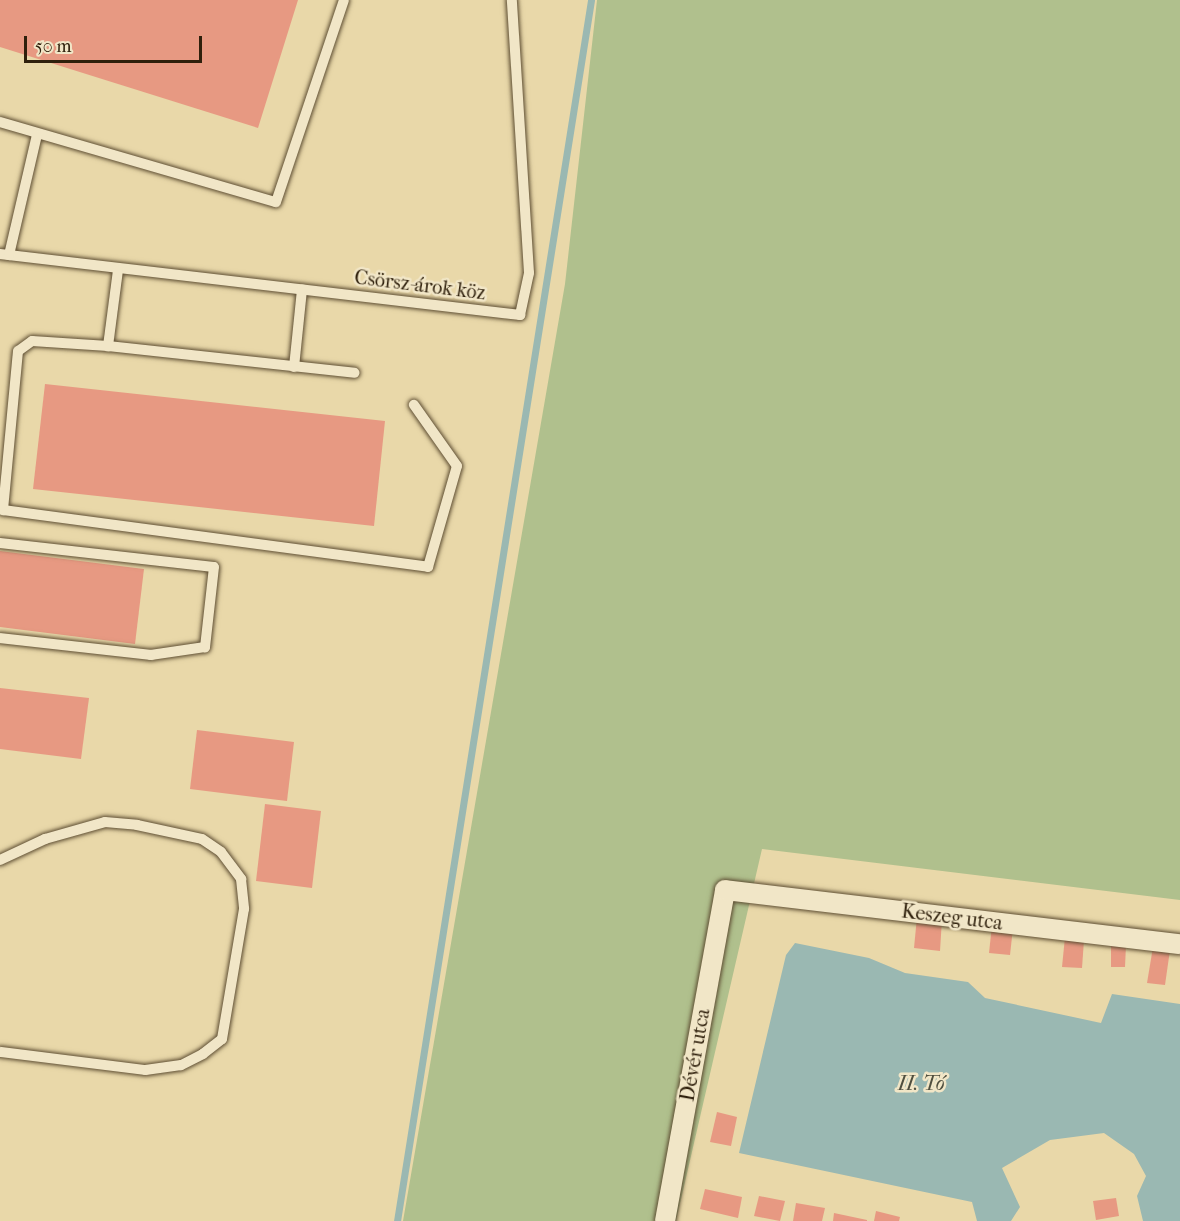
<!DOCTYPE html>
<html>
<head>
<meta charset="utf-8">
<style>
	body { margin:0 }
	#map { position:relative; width:1180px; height:1221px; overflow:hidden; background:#e9d8a9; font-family:"IM FELL French Canon",serif }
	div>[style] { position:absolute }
	.green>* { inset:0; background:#b0c08d }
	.water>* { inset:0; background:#9ab8b2 }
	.stream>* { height:7px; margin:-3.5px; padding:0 3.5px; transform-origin:3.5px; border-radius:3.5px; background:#9ab8b2 }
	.building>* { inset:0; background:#e79982 }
	.roads { filter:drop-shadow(0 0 2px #5e4e33) drop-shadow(0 0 2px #5e4e33) }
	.lane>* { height:10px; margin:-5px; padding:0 5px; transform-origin:5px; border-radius:5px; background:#f1e6c7 }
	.street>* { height:20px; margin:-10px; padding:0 10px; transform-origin:10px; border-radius:10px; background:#f1e6c7 }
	span { translate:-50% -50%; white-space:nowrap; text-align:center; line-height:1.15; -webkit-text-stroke:5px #f1e6c7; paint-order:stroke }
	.street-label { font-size:20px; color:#2f200c }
	.water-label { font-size:21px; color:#4f4e3e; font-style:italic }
	.scale { position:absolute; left:24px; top:36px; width:178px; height:27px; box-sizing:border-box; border:3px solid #2f200c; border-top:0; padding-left:8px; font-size:18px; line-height:21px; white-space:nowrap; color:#2f200c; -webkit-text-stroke:4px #f1e6c7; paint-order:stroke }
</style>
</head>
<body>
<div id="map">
	<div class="green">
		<div style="clip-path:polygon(597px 0,1180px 0,1180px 900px,762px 849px,676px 1221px,403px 1221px,565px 284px)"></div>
	</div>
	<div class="water">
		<div style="clip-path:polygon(795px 943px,869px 958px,905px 973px,968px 982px,985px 998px,1101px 1023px,1112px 994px,1180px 1004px,1180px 1221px,1143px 1221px,1137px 1196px,1146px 1176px,1134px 1154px,1104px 1133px,1050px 1140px,1002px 1168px,1020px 1207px,1011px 1221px,977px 1221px,972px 1202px,739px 1153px,786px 955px)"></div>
	</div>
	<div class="stream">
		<div style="left:397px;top:1221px;width:1236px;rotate:-80.97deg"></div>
	</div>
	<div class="building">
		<div style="clip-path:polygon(0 0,298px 0,258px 128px,0 47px)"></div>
		<div style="clip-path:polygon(45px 384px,385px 421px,374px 526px,33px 489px)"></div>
		<div style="clip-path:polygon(0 551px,144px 569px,135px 644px,0 627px)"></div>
		<div style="clip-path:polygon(0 688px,89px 698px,81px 759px,0 749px)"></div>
		<div style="clip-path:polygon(197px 730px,294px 742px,287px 801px,190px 789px)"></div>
		<div style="clip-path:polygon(265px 804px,321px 811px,312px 888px,256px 881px)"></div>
		<div style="clip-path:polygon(917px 917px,942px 919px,940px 951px,914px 948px)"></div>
		<div style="clip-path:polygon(992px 925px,1013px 928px,1010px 955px,989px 953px)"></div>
		<div style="clip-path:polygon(1065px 937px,1084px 940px,1082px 968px,1062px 967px)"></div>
		<div style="clip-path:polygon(1111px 945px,1126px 945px,1125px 967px,1111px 967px)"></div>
		<div style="clip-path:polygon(1153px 947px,1170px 950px,1165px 985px,1147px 983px)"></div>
		<div style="clip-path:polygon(717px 1112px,737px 1117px,731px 1146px,710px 1142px)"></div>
		<div style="clip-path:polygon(705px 1189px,742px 1197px,738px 1218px,700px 1209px)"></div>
		<div style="clip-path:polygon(759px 1196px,785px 1201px,780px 1221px,754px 1216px)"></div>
		<div style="clip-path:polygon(1116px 1198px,1119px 1216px,1096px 1220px,1093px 1201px)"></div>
		<div style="clip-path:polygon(796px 1203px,825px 1208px,822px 1221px,793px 1221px)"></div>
		<div style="clip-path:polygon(876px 1211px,900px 1217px,899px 1221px,874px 1221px)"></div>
		<div style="clip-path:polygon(834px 1213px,867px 1220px,867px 1221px,833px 1221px)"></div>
	</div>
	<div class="roads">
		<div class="lane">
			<div style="left:0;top:122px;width:287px;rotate:16.2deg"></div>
			<div style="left:276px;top:202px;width:213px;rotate:-71.4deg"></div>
			<div style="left:0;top:254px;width:524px;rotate:6.69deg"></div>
			<div style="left:520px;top:315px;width:43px;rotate:-77.9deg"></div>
			<div style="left:529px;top:273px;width:274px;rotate:-93.6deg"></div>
			<div style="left:9px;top:255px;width:123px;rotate:-76.9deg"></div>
			<div style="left:118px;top:270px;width:77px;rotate:97.5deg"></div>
			<div style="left:108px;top:346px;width:248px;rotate:6.2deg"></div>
			<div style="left:108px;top:346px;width:76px;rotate:-176.2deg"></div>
			<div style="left:32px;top:341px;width:17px;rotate:144deg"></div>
			<div style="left:18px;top:351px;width:160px;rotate:95.4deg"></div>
			<div style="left:3px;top:510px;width:429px;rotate:7.6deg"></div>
			<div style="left:428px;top:567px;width:105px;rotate:-74deg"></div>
			<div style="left:457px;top:466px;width:75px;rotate:-125.2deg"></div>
			<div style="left:294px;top:367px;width:78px;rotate:-84.1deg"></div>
			<div style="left:0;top:543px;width:215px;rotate:6.4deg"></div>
			<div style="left:214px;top:567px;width:81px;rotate:96.4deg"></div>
			<div style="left:205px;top:647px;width:55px;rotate:171.6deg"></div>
			<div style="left:151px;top:655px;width:152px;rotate:-173.6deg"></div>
			<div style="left:0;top:860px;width:50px;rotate:-25deg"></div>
			<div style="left:45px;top:839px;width:62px;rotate:-15.8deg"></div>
			<div style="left:105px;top:822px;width:32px;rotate:5deg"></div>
			<div style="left:137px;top:825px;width:66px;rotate:12.2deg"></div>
			<div style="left:202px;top:839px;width:23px;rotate:34deg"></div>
			<div style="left:221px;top:852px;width:34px;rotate:53deg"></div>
			<div style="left:241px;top:879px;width:30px;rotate:84deg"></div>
			<div style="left:244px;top:909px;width:132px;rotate:99.6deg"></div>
			<div style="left:222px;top:1039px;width:24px;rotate:142deg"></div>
			<div style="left:203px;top:1054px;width:25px;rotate:153deg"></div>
			<div style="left:181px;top:1065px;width:36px;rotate:172deg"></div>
			<div style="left:145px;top:1070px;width:146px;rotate:-172.9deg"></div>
		</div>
		<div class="street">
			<div style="left:665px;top:1221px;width:336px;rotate:-79.7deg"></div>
			<div style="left:725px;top:890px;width:458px;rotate:6.8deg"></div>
		</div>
	</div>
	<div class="street-label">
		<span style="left:420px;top:285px;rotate:7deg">Csörsz-árok köz</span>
		<span style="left:952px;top:917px;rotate:7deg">Keszeg utca</span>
		<span style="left:695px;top:1055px;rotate:-80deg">Dévér utca</span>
	</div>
	<div class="water-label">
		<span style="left:921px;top:1083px">II. Tó</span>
	</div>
	<div class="scale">50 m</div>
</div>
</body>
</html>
